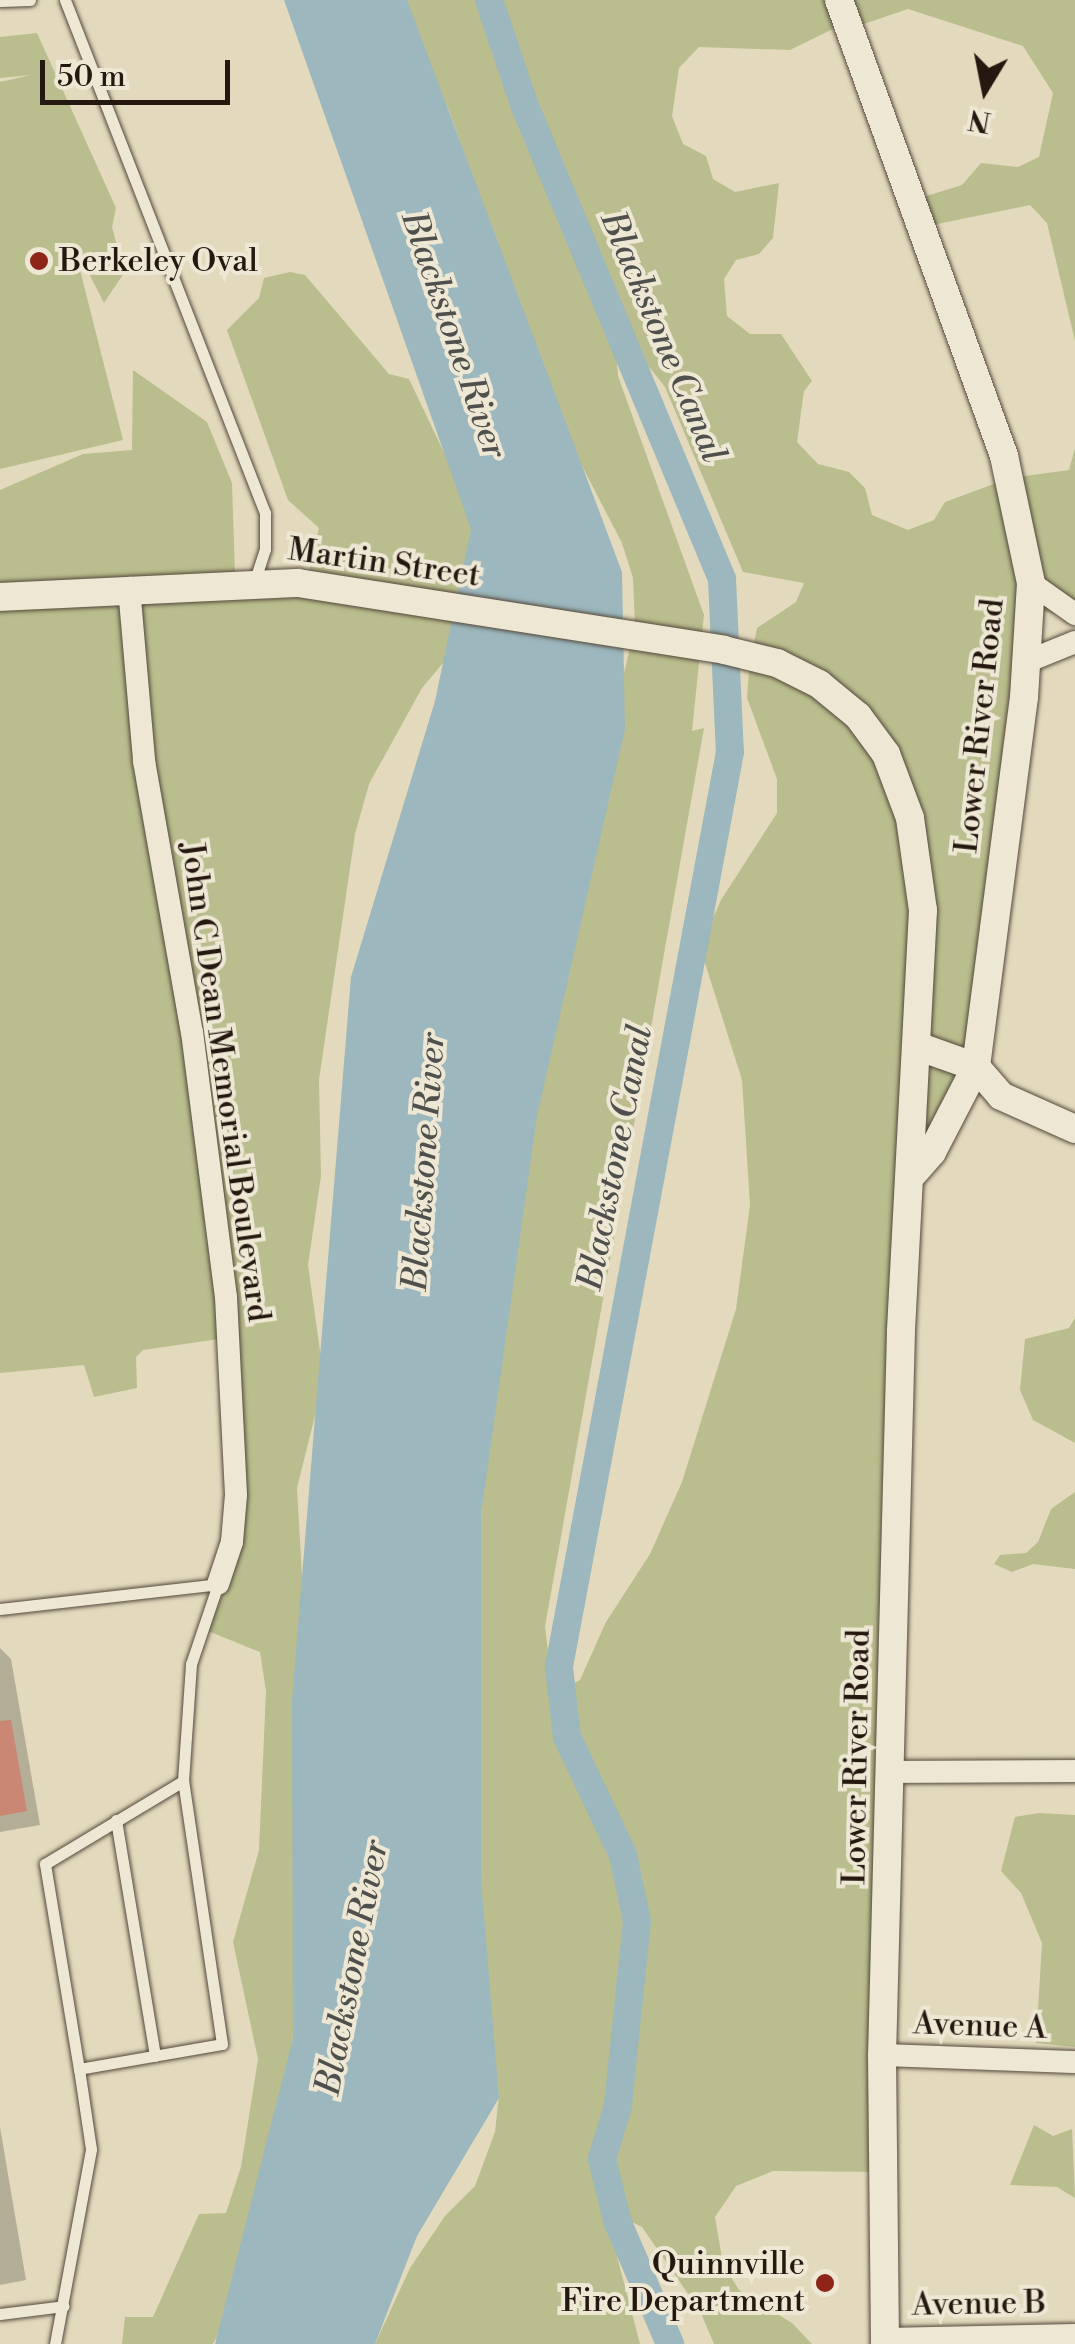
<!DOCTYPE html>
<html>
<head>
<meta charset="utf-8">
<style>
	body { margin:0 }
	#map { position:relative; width:1075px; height:2344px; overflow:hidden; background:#e3dabd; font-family:"Libre Bodoni",serif }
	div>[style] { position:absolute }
	.green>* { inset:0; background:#babd8d }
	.water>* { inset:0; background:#9cb7bd }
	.shadow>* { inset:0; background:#0003 }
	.canal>* { height:28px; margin:-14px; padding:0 14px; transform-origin:14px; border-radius:14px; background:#9cb7bd }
	.building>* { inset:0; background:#ca8774 }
	.roads { filter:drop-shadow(0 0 2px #54483b) drop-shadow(0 0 2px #54483b) }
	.service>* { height:11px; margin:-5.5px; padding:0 5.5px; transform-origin:5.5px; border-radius:5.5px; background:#ede7d4 }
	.minor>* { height:22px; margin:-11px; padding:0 11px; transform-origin:11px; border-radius:11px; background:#ede7d4 }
	.tertiary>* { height:28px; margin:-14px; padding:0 14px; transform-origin:14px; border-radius:14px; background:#ede7d4 }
	.dots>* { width:28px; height:28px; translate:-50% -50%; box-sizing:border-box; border:5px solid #ede7d4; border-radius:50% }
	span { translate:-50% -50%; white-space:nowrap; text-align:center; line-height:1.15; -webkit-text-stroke:8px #ede7d4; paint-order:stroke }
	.poi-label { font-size:32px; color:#251810 }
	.left { translate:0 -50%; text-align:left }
	.right { translate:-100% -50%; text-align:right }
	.street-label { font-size:32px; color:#251810 }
	.water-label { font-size:35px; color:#4f504d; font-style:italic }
	.north { position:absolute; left:935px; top:40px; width:100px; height:100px; -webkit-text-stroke:8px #ede7d4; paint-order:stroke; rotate:190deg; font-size:28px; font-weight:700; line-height:40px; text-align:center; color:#251810 }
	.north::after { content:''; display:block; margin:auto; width:35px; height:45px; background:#251810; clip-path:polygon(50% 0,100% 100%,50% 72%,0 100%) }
	.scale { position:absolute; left:40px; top:60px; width:190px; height:45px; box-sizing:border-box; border:5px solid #251810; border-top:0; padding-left:12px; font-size:30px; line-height:35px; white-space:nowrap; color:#251810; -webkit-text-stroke:8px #ede7d4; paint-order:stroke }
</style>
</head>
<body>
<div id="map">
	<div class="green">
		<div style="clip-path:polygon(evenodd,393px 0,1075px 0,1075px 341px,1047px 223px,1030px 205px,918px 228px,907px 202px,962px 185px,981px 163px,1018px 167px,1039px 157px,1053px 93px,1023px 46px,908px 9px,855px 27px,843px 24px,790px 50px,699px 47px,679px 68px,672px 116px,683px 144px,706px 156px,713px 179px,735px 192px,779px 183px,773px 238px,759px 254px,736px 260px,724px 279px,727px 316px,750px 334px,781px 334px,812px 381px,804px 391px,797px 442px,818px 464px,849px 472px,865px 488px,872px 515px,908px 530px,934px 520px,945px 502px,1010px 478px,1069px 470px,1075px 448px,1075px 619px,1032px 608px,963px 1070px,920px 1161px,884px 2172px,773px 2171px,736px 2186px,715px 2217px,723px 2264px,739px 2290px,792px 2323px,812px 2344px,714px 2344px,700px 2311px,642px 2227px,614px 2213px,612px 2237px,640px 2344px,375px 2344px,410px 2268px,445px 2216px,475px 2186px,495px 2132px,499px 2095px,477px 2001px,466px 1659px,527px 1078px,635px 627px,633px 578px,622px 543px,566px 435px,448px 108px,393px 0,623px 334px,665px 387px,743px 572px,804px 583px,796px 602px,757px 628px,749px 670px,747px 698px,777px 779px,777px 813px,721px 900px,700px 947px,742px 1080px,750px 1205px,736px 1309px,682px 1482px,650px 1554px,606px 1622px,580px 1680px,568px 1686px,551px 1676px,545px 1627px,704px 728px,692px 731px,704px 615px,618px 376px,616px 348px,623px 334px)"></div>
		<div style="clip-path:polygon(37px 33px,116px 208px,112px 227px,124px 273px,104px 303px,73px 242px,123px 440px,0 469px,0 82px,31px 75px,0 78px,0 37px)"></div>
		<div style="clip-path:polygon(290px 272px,305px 275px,389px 374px,409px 379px,471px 509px,471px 602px,459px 644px,422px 688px,369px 784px,355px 834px,319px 1080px,321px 1176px,308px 1265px,324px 1379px,297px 1488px,321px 1911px,235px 2302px,213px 2344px,122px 2344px,125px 2317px,153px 2317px,199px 2214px,226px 2213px,241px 2167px,258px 2059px,233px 1942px,259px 1850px,266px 1691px,260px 1652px,208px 1631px,224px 1591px,236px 1498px,226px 1338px,143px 1350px,136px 1357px,137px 1388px,94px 1397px,84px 1365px,0 1373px,0 490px,83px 454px,132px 450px,133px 370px,207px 422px,232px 483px,235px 573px,307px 579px,319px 528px,288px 500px,227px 330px,259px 298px,264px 278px)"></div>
		<div style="clip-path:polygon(1075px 1318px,1075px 1443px,1033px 1420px,1020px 1390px,1025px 1339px,1069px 1328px)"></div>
		<div style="clip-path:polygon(1075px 1492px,1075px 1569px,1033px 1564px,1012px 1572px,994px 1564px,1000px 1555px,1026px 1553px,1038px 1542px,1051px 1509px)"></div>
		<div style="clip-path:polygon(1039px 1813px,1075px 1815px,1075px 2047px,1036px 2043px,1042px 1943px,1021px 1893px,1001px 1871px,1015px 1817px)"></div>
		<div style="clip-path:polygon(1034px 2125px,1053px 2136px,1072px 2129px,1075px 2198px,1057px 2187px,1010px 2185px)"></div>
	</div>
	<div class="water">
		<div style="clip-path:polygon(284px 0,407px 0,622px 572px,625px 729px,537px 1116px,481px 1515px,481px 1878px,499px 2098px,417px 2236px,375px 2344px,215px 2344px,293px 2038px,292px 1699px,351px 977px,435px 701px,471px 529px)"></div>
	</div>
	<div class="shadow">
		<div style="clip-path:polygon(0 1648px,11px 1659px,40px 1825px,0 1832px)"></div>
		<div style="clip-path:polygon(0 2127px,26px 2280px,0 2285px)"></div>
	</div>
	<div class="canal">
		<div style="left:489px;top:0;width:110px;rotate:71.4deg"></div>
		<div style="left:524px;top:104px;width:515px;rotate:67.37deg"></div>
		<div style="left:722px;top:579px;width:173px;rotate:87.4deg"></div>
		<div style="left:730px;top:752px;width:931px;rotate:100.59deg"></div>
		<div style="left:559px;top:1667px;width:70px;rotate:83.5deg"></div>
		<div style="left:567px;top:1737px;width:131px;rotate:64.6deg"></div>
		<div style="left:623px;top:1855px;width:67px;rotate:78deg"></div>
		<div style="left:637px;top:1921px;width:186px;rotate:95.9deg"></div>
		<div style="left:618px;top:2106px;width:55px;rotate:106.8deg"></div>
		<div style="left:602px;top:2159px;width:66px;rotate:76deg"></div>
		<div style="left:618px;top:2223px;width:132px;rotate:66.7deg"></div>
	</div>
	<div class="building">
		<div style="clip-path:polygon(11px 1720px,27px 1811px,0 1816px,0 1721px)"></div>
	</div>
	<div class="roads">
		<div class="service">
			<div style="left:65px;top:0;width:551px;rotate:68.7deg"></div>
			<div style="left:265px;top:513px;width:36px;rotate:90deg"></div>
			<div style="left:265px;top:549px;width:36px;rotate:108deg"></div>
			<div style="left:0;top:1px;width:30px;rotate:-2deg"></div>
			<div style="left:0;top:1609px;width:219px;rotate:-6.5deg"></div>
			<div style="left:218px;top:1584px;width:84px;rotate:108.6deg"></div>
			<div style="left:191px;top:1664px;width:117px;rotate:93.9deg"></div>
			<div style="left:183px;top:1781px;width:161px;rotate:149deg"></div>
			<div style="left:45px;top:1864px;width:208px;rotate:80.6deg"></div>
			<div style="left:79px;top:2069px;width:145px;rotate:-9.9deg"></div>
			<div style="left:222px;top:2044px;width:266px;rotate:-98.4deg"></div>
			<div style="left:116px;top:1820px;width:239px;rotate:80.6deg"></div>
			<div style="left:0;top:2314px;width:64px;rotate:-7.1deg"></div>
			<div style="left:55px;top:2344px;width:198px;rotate:-79.5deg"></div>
			<div style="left:91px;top:2149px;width:81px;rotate:-98.5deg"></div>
		</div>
		<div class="minor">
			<div style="left:1031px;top:583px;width:54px;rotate:35.2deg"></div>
			<div style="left:129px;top:588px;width:174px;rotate:85deg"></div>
			<div style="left:144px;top:761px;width:275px;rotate:80deg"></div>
			<div style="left:192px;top:1032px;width:267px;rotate:82.7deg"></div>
			<div style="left:226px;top:1297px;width:198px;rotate:87.1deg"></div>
			<div style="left:236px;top:1495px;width:47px;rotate:94.9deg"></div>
			<div style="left:232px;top:1542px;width:44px;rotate:108.4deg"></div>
			<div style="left:1026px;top:662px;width:53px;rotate:-22.2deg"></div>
			<div style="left:892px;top:1772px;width:183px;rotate:-0.3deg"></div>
			<div style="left:882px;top:2055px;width:193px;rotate:2.1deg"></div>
			<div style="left:885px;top:2339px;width:190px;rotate:-1.2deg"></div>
		</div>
		<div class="tertiary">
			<div style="left:839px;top:0;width:485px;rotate:70.1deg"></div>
			<div style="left:1004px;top:456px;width:130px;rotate:78deg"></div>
			<div style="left:1031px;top:583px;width:114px;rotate:93.5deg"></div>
			<div style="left:1024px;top:697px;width:373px;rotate:97.4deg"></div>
			<div style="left:976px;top:1067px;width:96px;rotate:117.4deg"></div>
			<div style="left:932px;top:1152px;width:28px;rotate:131deg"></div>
			<div style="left:0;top:597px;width:298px;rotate:-2.7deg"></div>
			<div style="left:298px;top:583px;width:431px;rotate:8.9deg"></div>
			<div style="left:724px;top:650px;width:55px;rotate:13.8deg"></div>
			<div style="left:777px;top:663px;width:47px;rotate:26.6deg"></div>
			<div style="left:819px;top:684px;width:50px;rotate:39.4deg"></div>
			<div style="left:858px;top:716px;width:47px;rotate:53.6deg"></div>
			<div style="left:886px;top:754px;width:68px;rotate:69.4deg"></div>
			<div style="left:910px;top:818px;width:93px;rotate:82deg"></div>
			<div style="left:923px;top:910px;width:422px;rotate:93deg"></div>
			<div style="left:901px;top:1331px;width:724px;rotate:91.5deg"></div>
			<div style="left:882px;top:2055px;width:289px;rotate:89.4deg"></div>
			<div style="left:917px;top:1046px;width:63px;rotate:19.6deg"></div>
			<div style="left:976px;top:1067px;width:38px;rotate:49deg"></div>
			<div style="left:1001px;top:1096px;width:81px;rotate:24deg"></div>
		</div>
	</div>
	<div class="dots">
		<div style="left:39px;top:261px;background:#8f2418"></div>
		<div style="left:825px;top:2283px;background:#8f2418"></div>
	</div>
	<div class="poi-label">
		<span class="left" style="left:59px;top:261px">Berkeley Oval</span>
		<span class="right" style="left:805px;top:2283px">Quinnville<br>Fire Department</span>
	</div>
	<div class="street-label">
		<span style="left:384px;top:563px;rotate:8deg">Martin Street</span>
		<span style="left:980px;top:726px;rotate:-84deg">Lower River Road</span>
		<span style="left:225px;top:1082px;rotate:82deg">John C Dean Memorial Boulevard</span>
		<span style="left:857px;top:1757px;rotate:-89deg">Lower River Road</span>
		<span style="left:980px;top:2026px;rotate:2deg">Avenue A</span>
		<span style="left:979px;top:2304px;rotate:-1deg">Avenue B</span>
	</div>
	<div class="water-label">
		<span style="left:453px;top:335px;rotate:71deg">Blackstone River</span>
		<span style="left:662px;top:337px;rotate:67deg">Blackstone Canal</span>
		<span style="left:616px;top:1158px;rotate:-79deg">Blackstone Canal</span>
		<span style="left:425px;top:1162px;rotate:-86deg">Blackstone River</span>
		<span style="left:353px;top:1968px;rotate:-79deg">Blackstone River</span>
	</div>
	<div class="north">N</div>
	<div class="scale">50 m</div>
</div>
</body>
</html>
